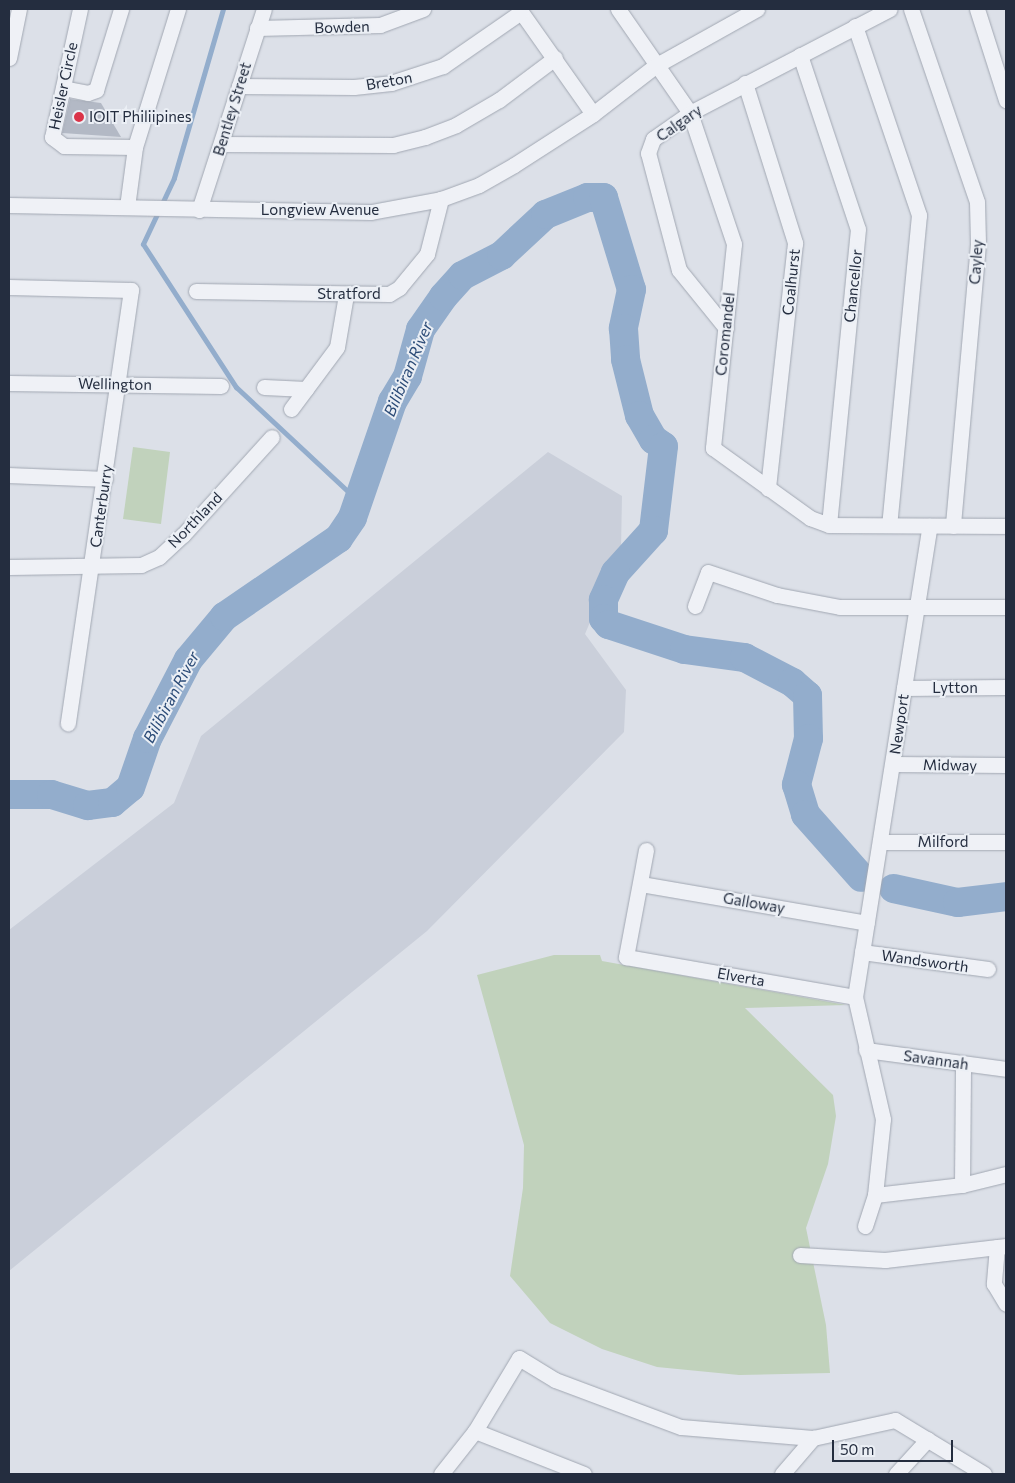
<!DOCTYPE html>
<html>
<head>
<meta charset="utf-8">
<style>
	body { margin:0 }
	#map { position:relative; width:1015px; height:1483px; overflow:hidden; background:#dce0e8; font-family:Commissioner,sans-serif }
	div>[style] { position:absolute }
	.built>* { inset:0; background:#cacfda }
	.green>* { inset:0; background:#c1d2bc }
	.stream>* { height:5px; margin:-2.5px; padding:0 2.5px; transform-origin:2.5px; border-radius:2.5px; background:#93adcc }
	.river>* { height:29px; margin:-14.5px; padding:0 14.5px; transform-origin:14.5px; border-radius:14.5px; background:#93adcc }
	.building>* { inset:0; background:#b3b9c5 }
	.roads { filter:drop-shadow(0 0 1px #a1a7b2) drop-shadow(0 0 1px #a1a7b2) }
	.minor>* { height:15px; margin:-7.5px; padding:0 7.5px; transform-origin:7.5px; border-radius:7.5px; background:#eff1f6 }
	.dots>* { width:14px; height:14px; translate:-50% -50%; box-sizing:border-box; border:2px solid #ebeff5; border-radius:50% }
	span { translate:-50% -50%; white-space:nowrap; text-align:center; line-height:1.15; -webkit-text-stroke:4px #ebeff5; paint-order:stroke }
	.street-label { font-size:15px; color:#242d3f }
	.poi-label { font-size:15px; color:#242d3f }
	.left { translate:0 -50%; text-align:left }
	.water-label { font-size:16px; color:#2b4b77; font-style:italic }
	.frame { position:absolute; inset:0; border:10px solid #242d3f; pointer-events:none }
	.scale { position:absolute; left:832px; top:1440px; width:121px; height:22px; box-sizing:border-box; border:2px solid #242d3f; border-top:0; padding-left:6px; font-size:15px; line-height:18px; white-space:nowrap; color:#242d3f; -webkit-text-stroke:4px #ebeff5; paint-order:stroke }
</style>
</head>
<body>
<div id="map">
	<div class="built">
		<div style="clip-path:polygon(548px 452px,622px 496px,621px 549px,585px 634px,626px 690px,624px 732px,427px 931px,9px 1271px,9px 930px,174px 803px,201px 736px)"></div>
	</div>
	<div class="green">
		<div style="clip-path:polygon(133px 447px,170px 452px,161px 524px,123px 519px)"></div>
		<div style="clip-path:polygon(554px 955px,600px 955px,602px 961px,846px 1005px,745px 1008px,833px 1095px,836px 1116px,828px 1164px,806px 1228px,826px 1325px,830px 1373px,739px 1375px,657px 1367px,602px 1349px,550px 1323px,510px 1276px,523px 1188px,524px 1145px,477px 975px)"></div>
	</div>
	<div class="stream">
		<div style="left:223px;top:9px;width:176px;rotate:106.2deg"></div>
		<div style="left:174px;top:178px;width:73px;rotate:115.2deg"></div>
		<div style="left:143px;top:244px;width:171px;rotate:57deg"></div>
		<div style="left:236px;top:387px;width:166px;rotate:43deg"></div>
	</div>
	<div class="river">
		<div style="left:9px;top:794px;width:42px"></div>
		<div style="left:51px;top:794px;width:38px;rotate:17deg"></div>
		<div style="left:87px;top:805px;width:25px;rotate:-7deg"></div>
		<div style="left:112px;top:802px;width:23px;rotate:-40deg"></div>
		<div style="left:130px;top:787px;width:52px;rotate:-70.9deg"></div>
		<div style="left:147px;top:738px;width:89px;rotate:-62.6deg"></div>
		<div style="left:188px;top:659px;width:56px;rotate:-50.1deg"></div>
		<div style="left:224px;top:616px;width:138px;rotate:-34.4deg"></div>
		<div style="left:338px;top:538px;width:25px;rotate:-56deg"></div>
		<div style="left:352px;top:517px;width:123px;rotate:-71deg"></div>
		<div style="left:392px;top:401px;width:29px;rotate:-59deg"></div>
		<div style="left:407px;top:376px;width:49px;rotate:-74.5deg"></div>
		<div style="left:420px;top:329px;width:40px;rotate:-55.1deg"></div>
		<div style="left:443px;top:296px;width:28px;rotate:-48deg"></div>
		<div style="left:462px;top:275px;width:44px;rotate:-27.1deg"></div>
		<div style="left:501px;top:255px;width:60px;rotate:-43deg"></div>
		<div style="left:545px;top:214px;width:45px;rotate:-22deg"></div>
		<div style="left:587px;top:197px;width:16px"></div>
		<div style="left:603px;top:197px;width:96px;rotate:73.1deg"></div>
		<div style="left:631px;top:289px;width:40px;rotate:102deg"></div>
		<div style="left:623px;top:328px;width:31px;rotate:86deg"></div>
		<div style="left:625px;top:359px;width:58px;rotate:76deg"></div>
		<div style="left:639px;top:415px;width:28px;rotate:60deg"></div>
		<div style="left:653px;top:439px;width:12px;rotate:35deg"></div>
		<div style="left:663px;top:446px;width:85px;rotate:96.8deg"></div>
		<div style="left:653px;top:530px;width:57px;rotate:132.1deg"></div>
		<div style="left:615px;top:572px;width:30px;rotate:114deg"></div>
		<div style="left:603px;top:599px;width:19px;rotate:90deg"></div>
		<div style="left:603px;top:618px;width:8px;rotate:50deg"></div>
		<div style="left:608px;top:624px;width:80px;rotate:18.2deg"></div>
		<div style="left:684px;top:649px;width:61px;rotate:7.6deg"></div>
		<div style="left:744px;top:657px;width:54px;rotate:27.5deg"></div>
		<div style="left:792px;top:682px;width:20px;rotate:41deg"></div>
		<div style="left:807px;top:695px;width:43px;rotate:88.7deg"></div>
		<div style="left:808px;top:738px;width:48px;rotate:104.6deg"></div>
		<div style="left:796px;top:784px;width:31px;rotate:73deg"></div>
		<div style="left:805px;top:814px;width:84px;rotate:48.4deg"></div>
		<div style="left:893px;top:888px;width:66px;rotate:12.3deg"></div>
		<div style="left:957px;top:902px;width:49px;rotate:-7deg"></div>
	</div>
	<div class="building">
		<div style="clip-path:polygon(70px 99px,101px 103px,121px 137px,62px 133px)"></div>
	</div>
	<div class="roads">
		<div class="minor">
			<div style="left:80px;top:9px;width:131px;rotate:102.3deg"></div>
			<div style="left:52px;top:137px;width:15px;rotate:37deg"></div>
			<div style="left:64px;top:146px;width:71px;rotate:0.8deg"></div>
			<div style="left:519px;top:9px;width:128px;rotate:54.8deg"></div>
			<div style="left:618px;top:9px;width:126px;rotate:55.3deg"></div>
			<div style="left:690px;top:113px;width:138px;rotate:71.4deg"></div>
			<div style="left:734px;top:244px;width:205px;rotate:95.9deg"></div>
			<div style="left:713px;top:448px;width:120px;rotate:35.8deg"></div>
			<div style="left:810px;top:518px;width:20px;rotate:20deg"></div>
			<div style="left:829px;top:525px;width:177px;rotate:0.3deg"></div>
			<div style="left:911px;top:9px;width:204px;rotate:71.1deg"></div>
			<div style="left:977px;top:202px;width:42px;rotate:88.6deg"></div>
			<div style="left:978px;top:244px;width:283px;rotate:95.1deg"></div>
			<div style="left:977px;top:9px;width:96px;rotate:72.3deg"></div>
			<div style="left:855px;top:26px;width:200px;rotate:71.3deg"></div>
			<div style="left:919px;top:215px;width:311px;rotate:95.5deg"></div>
			<div style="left:257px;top:28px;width:123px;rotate:-1.4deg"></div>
			<div style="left:380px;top:25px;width:46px;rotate:-20.4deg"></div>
			<div style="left:800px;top:55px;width:183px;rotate:71.6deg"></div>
			<div style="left:858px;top:229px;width:297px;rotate:95.6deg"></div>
			<div style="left:9px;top:58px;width:50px;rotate:-78.5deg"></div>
			<div style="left:745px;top:83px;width:168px;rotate:72.6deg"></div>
			<div style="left:795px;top:243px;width:247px;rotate:96.3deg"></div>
			<div style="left:239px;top:86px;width:115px;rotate:0.5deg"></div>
			<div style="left:354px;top:87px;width:37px;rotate:-6deg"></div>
			<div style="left:391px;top:83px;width:55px;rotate:-18.1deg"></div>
			<div style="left:443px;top:66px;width:95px;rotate:-34.7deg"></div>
			<div style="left:63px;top:88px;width:25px;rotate:11deg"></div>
			<div style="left:88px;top:93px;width:9px;rotate:-21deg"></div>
			<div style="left:96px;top:90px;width:85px;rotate:-72.8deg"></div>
			<div style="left:221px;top:144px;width:172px;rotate:0.3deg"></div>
			<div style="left:393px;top:145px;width:33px;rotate:-14deg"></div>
			<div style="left:425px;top:137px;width:33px;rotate:-21deg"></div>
			<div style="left:456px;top:125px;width:50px;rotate:-30.2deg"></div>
			<div style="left:499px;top:100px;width:70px;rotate:-36.9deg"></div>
			<div style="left:9px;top:205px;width:362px;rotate:1.1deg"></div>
			<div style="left:371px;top:212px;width:71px;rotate:-10.5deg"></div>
			<div style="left:441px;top:199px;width:40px;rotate:-20.2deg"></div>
			<div style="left:479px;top:185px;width:40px;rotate:-29.7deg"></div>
			<div style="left:514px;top:165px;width:94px;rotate:-32.8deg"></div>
			<div style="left:593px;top:114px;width:78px;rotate:-37.7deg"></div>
			<div style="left:655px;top:66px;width:117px;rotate:-29.2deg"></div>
			<div style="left:127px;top:207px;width:61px;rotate:-82.4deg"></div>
			<div style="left:135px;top:147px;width:145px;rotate:-72.7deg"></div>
			<div style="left:199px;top:210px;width:211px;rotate:-72.1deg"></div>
			<div style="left:9px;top:287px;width:122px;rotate:1.4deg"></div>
			<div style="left:131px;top:290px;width:438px;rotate:98.3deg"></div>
			<div style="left:196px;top:291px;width:193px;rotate:0.9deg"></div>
			<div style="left:389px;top:294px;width:12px;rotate:-31deg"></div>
			<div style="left:399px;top:288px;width:44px;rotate:-50.5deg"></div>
			<div style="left:427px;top:254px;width:57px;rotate:-75.7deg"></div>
			<div style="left:726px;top:328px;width:75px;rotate:-129deg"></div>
			<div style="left:679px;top:270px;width:121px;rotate:-104.8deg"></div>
			<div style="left:648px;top:153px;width:15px;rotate:-70deg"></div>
			<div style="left:653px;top:139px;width:45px;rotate:-35.1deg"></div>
			<div style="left:690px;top:113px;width:225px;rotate:-27.5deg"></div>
			<div style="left:9px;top:383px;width:212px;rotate:0.8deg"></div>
			<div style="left:264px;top:387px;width:42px;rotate:2.7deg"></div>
			<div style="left:291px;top:409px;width:77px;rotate:-53.4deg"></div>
			<div style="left:337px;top:347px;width:53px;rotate:-80.2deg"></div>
			<div style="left:9px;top:475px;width:96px;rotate:2.4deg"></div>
			<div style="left:9px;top:567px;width:132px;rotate:-0.9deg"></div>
			<div style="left:141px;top:565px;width:20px;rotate:-24deg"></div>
			<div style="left:159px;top:557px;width:33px;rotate:-43deg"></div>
			<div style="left:183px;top:535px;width:132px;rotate:-47.8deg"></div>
			<div style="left:695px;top:606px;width:36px;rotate:-69deg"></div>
			<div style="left:708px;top:572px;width:73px;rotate:18.4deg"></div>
			<div style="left:777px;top:595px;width:64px;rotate:10.8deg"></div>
			<div style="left:840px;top:607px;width:166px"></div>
			<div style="left:904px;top:688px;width:102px;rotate:-0.6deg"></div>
			<div style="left:893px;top:764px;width:113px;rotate:0.5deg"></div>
			<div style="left:880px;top:842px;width:126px"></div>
			<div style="left:646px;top:850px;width:109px;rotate:100.6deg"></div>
			<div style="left:626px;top:957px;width:232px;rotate:9.9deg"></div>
			<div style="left:641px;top:884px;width:229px;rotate:9.8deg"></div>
			<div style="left:862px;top:952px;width:127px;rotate:7.7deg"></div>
			<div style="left:866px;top:1050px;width:141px;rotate:7.7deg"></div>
			<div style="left:962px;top:1185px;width:122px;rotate:-89.5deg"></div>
			<div style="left:875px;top:1195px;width:88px;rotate:-6.6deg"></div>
			<div style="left:962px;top:1185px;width:45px;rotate:-14deg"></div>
			<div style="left:865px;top:1226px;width:33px;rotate:-72deg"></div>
			<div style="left:875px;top:1195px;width:76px;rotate:-84deg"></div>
			<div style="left:883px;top:1119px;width:125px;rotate:-102.9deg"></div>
			<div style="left:855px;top:997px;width:477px;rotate:-81deg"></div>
			<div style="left:997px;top:1247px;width:37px;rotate:95deg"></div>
			<div style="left:994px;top:1284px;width:23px;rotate:59deg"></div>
			<div style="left:800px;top:1255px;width:85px;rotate:3.4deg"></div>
			<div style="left:885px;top:1260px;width:122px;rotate:-6.6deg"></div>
			<div style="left:475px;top:1431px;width:117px;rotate:21.5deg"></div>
			<div style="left:441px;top:1474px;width:55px;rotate:-51.7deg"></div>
			<div style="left:475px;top:1431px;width:85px;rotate:-58.9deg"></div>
			<div style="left:519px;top:1358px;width:42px;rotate:31.4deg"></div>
			<div style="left:555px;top:1380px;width:134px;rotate:20.5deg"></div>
			<div style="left:681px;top:1427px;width:132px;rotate:4.8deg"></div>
			<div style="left:813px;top:1438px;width:84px;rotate:-12.4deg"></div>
			<div style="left:895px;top:1420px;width:104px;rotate:31.2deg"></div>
			<div style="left:782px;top:1474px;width:48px;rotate:-49.3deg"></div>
			<div style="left:896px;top:1474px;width:47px;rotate:-47.6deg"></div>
		</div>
	</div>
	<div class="dots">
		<div style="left:79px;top:117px;background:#da3348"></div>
	</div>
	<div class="street-label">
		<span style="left:342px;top:27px;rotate:-2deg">Bowden</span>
		<span style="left:389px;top:81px;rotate:-10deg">Breton</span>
		<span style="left:63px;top:86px;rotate:-78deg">Heisler Circle</span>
		<span style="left:232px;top:109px;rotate:-73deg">Bentley Street</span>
		<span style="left:679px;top:123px;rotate:-35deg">Calgary</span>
		<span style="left:320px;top:210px">Longview Avenue</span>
		<span style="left:976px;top:262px;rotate:-86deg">Cayley</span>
		<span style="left:791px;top:282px;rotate:-84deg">Coalhurst</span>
		<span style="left:853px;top:286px;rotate:-84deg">Chancellor</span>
		<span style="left:349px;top:294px">Stratford</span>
		<span style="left:725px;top:334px;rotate:-84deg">Coromandel</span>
		<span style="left:115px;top:384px;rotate:1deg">Wellington</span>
		<span style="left:101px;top:506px;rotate:-82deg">Canterburry</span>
		<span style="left:195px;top:520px;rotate:-46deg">Northland</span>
		<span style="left:955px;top:688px">Lytton</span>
		<span style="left:899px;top:724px;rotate:-82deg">Newport</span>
		<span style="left:950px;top:765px;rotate:1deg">Midway</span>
		<span style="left:943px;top:842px">Milford</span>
		<span style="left:754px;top:903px;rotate:10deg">Galloway</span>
		<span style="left:925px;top:961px;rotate:8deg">Wandsworth</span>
		<span style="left:741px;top:977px;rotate:10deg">Elverta</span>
		<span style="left:936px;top:1060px;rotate:8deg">Savannah</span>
	</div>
	<div class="poi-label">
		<span class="left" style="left:89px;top:117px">IOIT Philiipines</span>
	</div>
	<div class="water-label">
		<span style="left:408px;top:369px;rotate:-67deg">Bilibiran River</span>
		<span style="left:171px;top:697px;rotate:-62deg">Bilibiran River</span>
	</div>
	<div class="frame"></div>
	<div class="scale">50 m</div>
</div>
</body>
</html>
